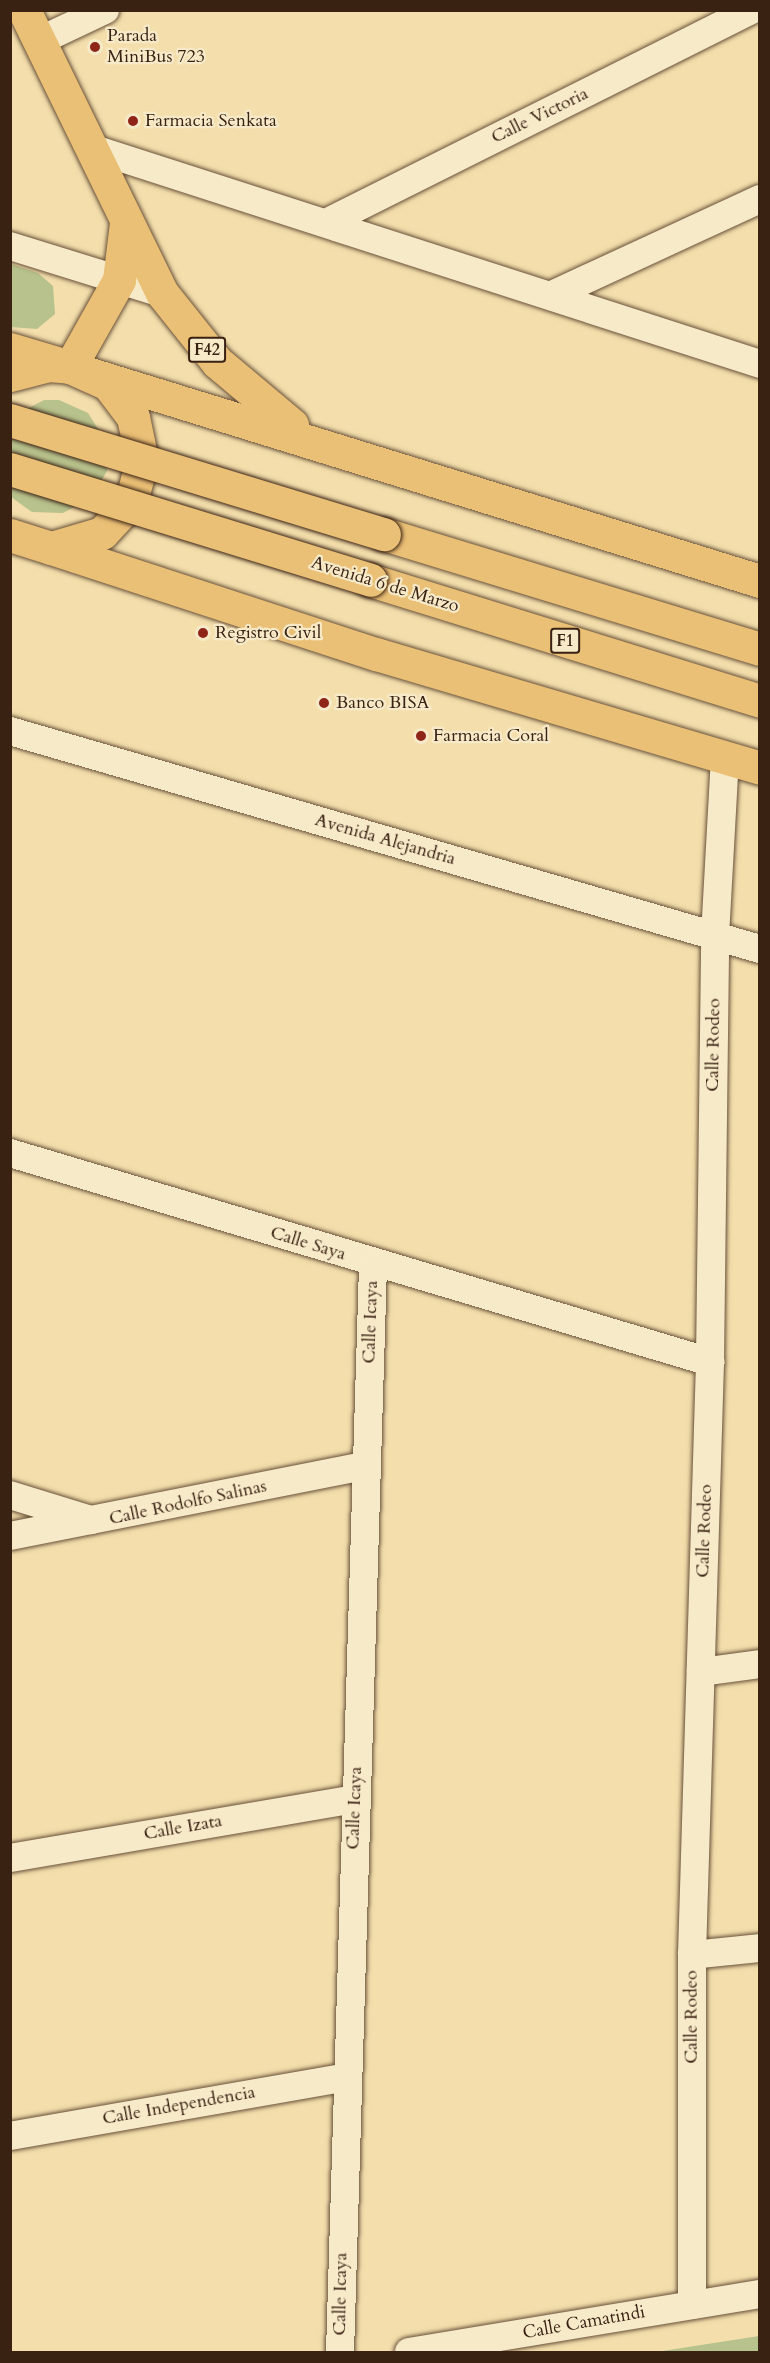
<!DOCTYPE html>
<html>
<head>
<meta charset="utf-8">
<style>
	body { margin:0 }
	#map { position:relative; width:770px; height:2363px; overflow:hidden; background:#f3deac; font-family:Cardo,serif }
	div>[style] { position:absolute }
	.green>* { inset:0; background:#b8c28c }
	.roads { filter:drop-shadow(0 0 2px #685139) drop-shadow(0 0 2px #685139) }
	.street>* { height:28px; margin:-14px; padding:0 14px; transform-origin:14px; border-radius:14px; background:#f7eac9 }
	.primary>* { height:33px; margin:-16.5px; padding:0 16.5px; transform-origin:16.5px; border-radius:16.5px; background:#eabf76 }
	.highway>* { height:33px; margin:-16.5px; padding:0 16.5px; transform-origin:16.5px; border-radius:16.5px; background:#eabf76 }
	.bridges { filter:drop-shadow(0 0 2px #3a2213) drop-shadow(0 0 2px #3a2213) }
	.highway-bridge>* { height:33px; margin:-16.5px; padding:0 16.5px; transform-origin:16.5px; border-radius:16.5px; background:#eabf76 }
	.dots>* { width:16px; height:16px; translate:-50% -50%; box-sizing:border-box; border:3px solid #f7eac9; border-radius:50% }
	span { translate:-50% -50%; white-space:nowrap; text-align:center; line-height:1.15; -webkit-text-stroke:4.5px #f7eac9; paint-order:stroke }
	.shield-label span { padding:2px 4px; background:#f7eac9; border:2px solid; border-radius:4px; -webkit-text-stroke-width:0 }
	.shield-label { font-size:16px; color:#3a2213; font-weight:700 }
	.poi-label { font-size:18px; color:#3a2213 }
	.left { translate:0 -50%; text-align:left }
	.street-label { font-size:18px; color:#3a2213 }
	.frame { position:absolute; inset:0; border:12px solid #3a2213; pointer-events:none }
</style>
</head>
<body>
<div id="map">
	<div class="green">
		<div style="clip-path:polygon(11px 264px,38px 273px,53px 286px,55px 314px,37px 329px,11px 327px)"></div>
		<div style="clip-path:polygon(44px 400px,59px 400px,88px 413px,105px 440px,108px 455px,107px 471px,91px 498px,63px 513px,32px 512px,11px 497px,10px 418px)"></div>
		<div style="clip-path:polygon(759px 2336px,759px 2352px,656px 2352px)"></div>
	</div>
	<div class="roads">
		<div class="street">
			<div style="left:39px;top:41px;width:73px;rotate:-25.2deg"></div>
			<div style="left:94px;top:149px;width:700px;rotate:17.89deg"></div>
			<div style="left:328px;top:222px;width:474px;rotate:-26.6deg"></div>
			<div style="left:10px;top:246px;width:159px;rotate:17.2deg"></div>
			<div style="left:552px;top:295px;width:229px;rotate:-24.8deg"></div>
			<div style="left:10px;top:731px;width:781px;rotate:16.21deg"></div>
			<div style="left:10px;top:1153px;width:731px;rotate:16.62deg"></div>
			<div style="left:10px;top:1495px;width:85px;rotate:17.2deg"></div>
			<div style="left:10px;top:1536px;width:362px;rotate:-11.2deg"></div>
			<div style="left:701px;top:1672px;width:60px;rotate:-7.7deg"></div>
			<div style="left:10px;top:1858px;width:351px;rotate:-9.7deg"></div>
			<div style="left:692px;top:1955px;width:68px;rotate:-5.9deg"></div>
			<div style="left:10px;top:2136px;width:342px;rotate:-9.9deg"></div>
			<div style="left:692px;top:2305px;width:350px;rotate:-90deg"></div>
			<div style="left:692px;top:1955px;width:593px;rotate:-88.26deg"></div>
			<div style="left:710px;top:1362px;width:426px;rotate:-89.3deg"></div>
			<div style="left:715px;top:936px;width:178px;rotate:-86.8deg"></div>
			<div style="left:340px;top:2352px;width:1089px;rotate:-88.26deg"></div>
			<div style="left:409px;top:2352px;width:356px;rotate:-9.4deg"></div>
		</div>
		<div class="primary">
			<div style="left:24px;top:10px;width:315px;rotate:64deg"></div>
			<div style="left:162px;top:293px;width:88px;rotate:51.4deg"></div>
			<div style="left:217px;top:362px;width:98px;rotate:40deg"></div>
			<div style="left:10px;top:349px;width:63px;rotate:16.7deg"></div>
			<div style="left:70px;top:367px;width:100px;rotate:-60.6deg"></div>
			<div style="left:119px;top:280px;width:57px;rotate:-83deg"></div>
			<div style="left:90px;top:374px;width:701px;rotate:17.17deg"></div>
			<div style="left:10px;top:375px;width:40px;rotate:-14.4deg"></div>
			<div style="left:49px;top:365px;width:21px;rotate:5deg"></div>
			<div style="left:70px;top:367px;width:42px;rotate:24.1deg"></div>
			<div style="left:108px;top:384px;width:41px;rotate:52.9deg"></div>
			<div style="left:133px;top:417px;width:44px;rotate:78.2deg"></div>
			<div style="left:142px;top:460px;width:43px;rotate:104.7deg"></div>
			<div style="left:131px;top:502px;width:42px;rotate:133.1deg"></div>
			<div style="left:102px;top:533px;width:53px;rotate:163.6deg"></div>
			<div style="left:51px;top:548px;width:43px;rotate:-162.4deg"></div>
			<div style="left:51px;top:548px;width:342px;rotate:18.1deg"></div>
			<div style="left:376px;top:654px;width:401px;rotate:16.5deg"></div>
		</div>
		<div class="highway">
			<div style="left:384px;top:534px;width:393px;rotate:17deg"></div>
			<div style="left:370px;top:580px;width:408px;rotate:17.2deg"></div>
		</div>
	</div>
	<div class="bridges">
		<div class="highway-bridge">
			<div style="left:10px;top:420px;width:391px;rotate:17deg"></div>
			<div style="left:10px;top:469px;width:377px;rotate:17.1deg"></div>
		</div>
	</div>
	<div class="dots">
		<div style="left:95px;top:47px;background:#8f2418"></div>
		<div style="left:133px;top:121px;background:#8f2418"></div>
		<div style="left:203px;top:633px;background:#8f2418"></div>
		<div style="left:324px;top:703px;background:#8f2418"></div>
		<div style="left:421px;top:736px;background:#8f2418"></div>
	</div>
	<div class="shield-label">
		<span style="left:207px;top:350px">F42</span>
		<span style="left:565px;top:641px">F1</span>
	</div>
	<div class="poi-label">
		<span class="left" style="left:107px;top:47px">Parada<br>MiniBus 723</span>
		<span class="left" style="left:145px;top:121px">Farmacia Senkata</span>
		<span class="left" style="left:215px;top:633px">Registro Civil</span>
		<span class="left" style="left:336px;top:703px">Banco BISA</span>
		<span class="left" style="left:433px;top:736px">Farmacia Coral</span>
	</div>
	<div class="street-label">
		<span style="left:540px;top:116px;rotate:-26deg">Calle Victoria</span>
		<span style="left:385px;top:585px;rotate:17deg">Avenida 6 de Marzo</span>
		<span style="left:385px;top:840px;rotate:16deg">Avenida Alejandria</span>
		<span style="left:714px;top:1045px;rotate:-89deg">Calle Rodeo</span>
		<span style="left:308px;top:1244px;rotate:17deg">Calle Saya</span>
		<span style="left:371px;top:1322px;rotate:-88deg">Calle Icaya</span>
		<span style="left:188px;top:1503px;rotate:-12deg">Calle Rodolfo Salinas</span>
		<span style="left:705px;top:1531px;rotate:-88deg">Calle Rodeo</span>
		<span style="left:355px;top:1808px;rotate:-88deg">Calle Icaya</span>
		<span style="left:183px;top:1828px;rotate:-10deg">Calle Izata</span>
		<span style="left:692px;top:2017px;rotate:-90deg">Calle Rodeo</span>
		<span style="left:179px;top:2106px;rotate:-10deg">Calle Independencia</span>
		<span style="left:341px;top:2294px;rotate:-89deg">Calle Icaya</span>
		<span style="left:584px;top:2323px;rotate:-10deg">Calle Camatindi</span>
	</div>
	<div class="frame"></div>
</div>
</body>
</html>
